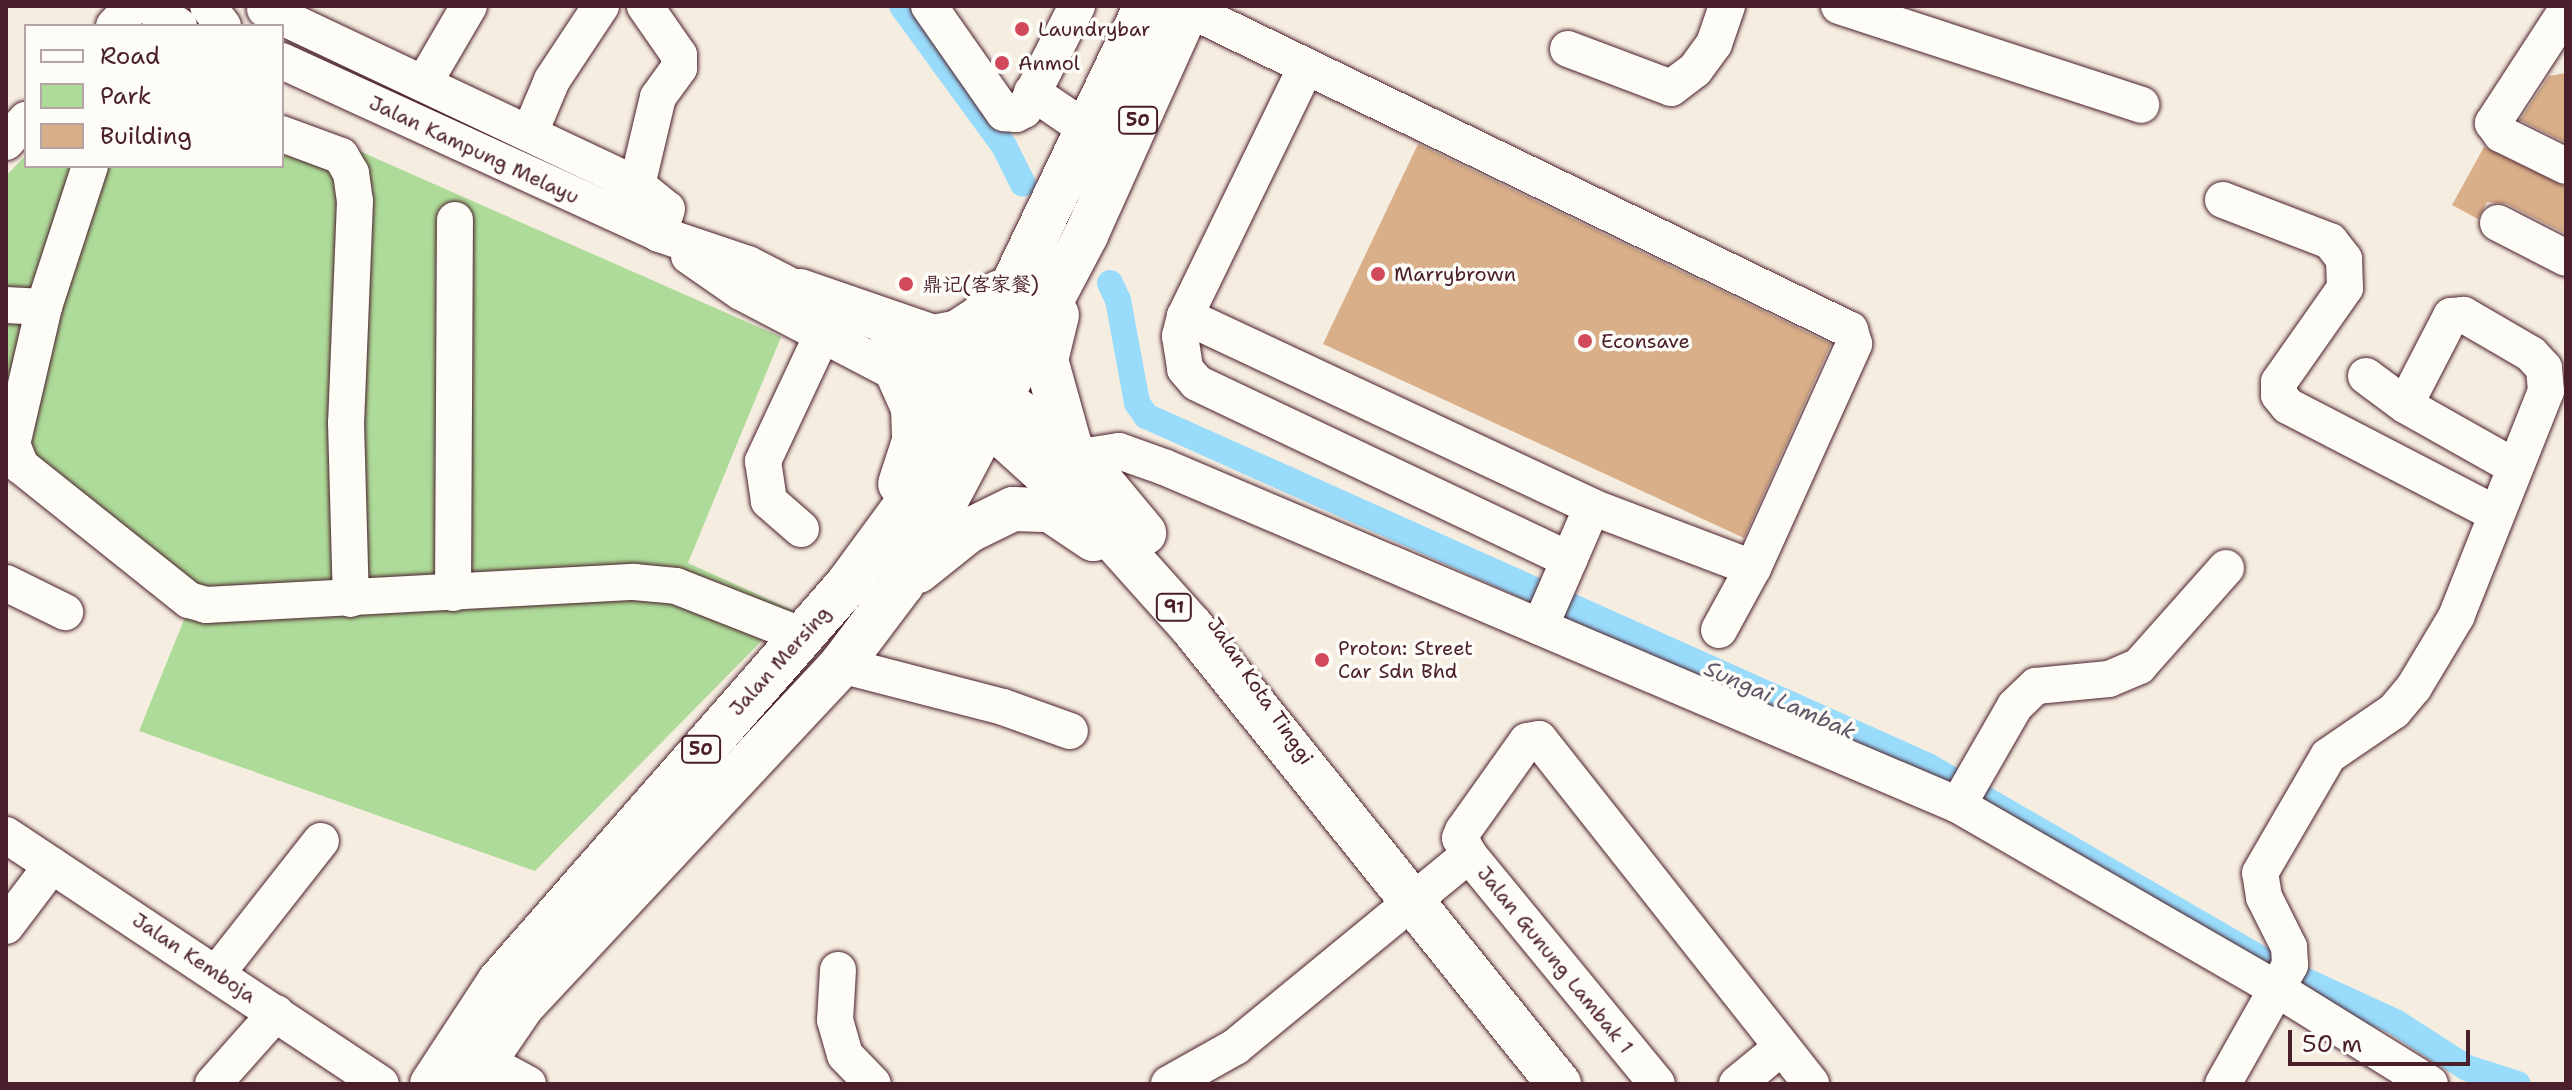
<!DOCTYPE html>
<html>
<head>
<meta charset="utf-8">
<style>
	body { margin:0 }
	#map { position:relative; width:2572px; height:1090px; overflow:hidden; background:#f6ede1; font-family:"Shantell Sans","LXGW WenKai TC",sans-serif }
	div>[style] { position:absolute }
	.green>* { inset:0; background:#aedb99 }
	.canal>* { height:26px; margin:-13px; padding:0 13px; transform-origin:13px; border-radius:13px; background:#99dbfb }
	.building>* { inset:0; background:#d8af89 }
	.roads { filter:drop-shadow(0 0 2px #4a1f2b) drop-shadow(0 0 2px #4a1f2b) }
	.minor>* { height:36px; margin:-18px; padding:0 18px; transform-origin:18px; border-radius:18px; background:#fdfcf7 }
	.highway>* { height:44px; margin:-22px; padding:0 22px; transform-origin:22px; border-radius:22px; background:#fdfcf7 }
	.dots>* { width:22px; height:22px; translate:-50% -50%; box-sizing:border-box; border:4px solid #fdfcf7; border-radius:50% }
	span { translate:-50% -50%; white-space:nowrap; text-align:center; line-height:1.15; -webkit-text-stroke:7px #fdfcf7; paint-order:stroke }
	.shield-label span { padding:2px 6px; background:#fdfcf7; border:2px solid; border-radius:6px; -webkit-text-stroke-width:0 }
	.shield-label { font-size:18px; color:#4a1f2b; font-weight:700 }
	.poi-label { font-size:20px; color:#4a1f2b }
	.left { translate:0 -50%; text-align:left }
	.street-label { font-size:20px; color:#4a1f2b }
	.water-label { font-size:22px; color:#625769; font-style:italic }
	.frame { position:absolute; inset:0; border:8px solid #4a1f2b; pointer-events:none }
	.legend { position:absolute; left:24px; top:24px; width:260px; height:144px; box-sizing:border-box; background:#fdfcf7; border:2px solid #b5a4a5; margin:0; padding:10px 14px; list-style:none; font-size:24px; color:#4a1f2b }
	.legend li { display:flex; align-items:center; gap:16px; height:40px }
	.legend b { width:40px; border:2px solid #b5a4a5 }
	.scale { position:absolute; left:2288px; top:1030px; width:182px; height:36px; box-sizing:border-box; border:4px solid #4a1f2b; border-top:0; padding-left:10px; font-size:24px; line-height:28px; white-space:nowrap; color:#4a1f2b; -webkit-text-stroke:6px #fdfcf7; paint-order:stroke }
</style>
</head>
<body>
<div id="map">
	<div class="green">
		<div style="clip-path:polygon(282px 117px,781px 337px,688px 563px,792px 610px,535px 871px,139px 731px,190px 605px,6px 444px,6px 176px,26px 155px,26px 166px,282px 166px)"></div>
	</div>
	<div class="canal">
		<div style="left:902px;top:6px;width:173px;rotate:53.9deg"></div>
		<div style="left:1004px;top:146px;width:42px;rotate:63.4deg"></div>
		<div style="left:1110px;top:283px;width:19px;rotate:65deg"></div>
		<div style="left:1118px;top:300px;width:105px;rotate:79.5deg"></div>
		<div style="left:1137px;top:403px;width:16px;rotate:55deg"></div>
		<div style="left:1146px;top:416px;width:857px;rotate:24.11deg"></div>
		<div style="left:1928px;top:766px;width:394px;rotate:30.1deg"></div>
		<div style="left:2269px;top:964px;width:141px;rotate:24.7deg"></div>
		<div style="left:2397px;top:1023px;width:83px;rotate:32.7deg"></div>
		<div style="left:2467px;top:1068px;width:53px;rotate:17.4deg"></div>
	</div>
	<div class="building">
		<div style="clip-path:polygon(2566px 73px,2566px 143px,2520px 120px,2549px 76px)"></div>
		<div style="clip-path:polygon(1418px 144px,1831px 344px,1744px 538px,1323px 344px)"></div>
		<div style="clip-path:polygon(2484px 147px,2566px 187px,2566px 234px,2507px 204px,2487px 202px,2478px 219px,2452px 205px)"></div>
	</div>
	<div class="roads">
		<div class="minor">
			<div style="left:148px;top:6px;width:37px;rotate:33deg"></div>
			<div style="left:208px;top:6px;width:25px;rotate:53deg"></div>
			<div style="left:929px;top:6px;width:131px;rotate:55deg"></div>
			<div style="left:1004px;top:113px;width:12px;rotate:5deg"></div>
			<div style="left:1016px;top:114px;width:9px;rotate:-27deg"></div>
			<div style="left:1024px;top:110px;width:117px;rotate:-63deg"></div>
			<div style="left:1839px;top:6px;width:318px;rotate:18.1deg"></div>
			<div style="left:265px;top:9px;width:412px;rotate:25.3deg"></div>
			<div style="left:637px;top:185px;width:38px;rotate:39deg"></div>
			<div style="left:667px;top:209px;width:26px;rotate:108deg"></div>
			<div style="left:2566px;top:11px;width:134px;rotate:123.1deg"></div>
			<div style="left:2493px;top:123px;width:14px;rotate:54deg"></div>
			<div style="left:2501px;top:134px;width:72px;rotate:26.2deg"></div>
			<div style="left:114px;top:26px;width:28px;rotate:-46deg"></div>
			<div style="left:1568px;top:49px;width:110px;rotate:20.7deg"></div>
			<div style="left:1671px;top:88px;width:30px;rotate:-37deg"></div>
			<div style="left:1695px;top:70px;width:32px;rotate:-54deg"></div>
			<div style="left:1714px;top:44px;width:40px;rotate:-71.1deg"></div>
			<div style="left:282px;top:61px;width:415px;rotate:24.6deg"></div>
			<div style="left:659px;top:234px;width:94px;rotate:18.6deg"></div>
			<div style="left:748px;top:264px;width:85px;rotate:27.2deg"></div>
			<div style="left:1306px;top:67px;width:277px;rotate:115.9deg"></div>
			<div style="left:1185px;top:316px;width:21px;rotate:104deg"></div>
			<div style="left:1180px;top:336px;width:33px;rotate:81deg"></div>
			<div style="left:1185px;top:369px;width:18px;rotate:49deg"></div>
			<div style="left:1197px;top:383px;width:412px;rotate:25.4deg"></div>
			<div style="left:424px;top:83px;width:89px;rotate:-59.7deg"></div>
			<div style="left:1032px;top:92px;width:65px;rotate:34.4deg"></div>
			<div style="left:531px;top:130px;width:54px;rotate:-67.2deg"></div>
			<div style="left:552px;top:80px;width:89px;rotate:-56.5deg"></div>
			<div style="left:282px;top:134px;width:63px;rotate:20.4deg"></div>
			<div style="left:341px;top:156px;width:20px;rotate:60deg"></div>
			<div style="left:351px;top:173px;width:28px;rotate:82deg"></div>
			<div style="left:355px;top:201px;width:222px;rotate:92.3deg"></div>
			<div style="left:346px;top:423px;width:176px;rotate:88.4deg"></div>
			<div style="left:6px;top:142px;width:30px;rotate:-48deg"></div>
			<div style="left:90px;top:166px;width:148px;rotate:108.1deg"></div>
			<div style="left:44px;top:307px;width:141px;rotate:103.1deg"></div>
			<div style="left:12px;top:444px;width:24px;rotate:68deg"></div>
			<div style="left:21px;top:466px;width:215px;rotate:38.6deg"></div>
			<div style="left:189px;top:600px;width:18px;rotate:16deg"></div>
			<div style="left:206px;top:605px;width:429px;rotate:-3.1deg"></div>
			<div style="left:634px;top:582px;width:42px;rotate:5.4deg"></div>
			<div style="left:676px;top:586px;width:136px;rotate:21.5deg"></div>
			<div style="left:637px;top:185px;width:90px;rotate:-76.6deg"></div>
			<div style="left:658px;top:97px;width:36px;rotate:-54deg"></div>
			<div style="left:679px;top:68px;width:13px;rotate:-90deg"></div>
			<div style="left:679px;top:55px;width:60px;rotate:-124.8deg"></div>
			<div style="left:2223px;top:200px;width:115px;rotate:21deg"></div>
			<div style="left:2330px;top:241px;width:23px;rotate:52deg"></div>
			<div style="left:2344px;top:259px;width:29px;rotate:88deg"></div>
			<div style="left:2345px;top:288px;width:115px;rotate:125.1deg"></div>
			<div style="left:2279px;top:382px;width:13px;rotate:90deg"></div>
			<div style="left:2279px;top:395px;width:14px;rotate:51deg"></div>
			<div style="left:2288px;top:406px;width:234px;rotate:27.4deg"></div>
			<div style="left:2498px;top:223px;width:76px;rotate:27.2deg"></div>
			<div style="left:689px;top:256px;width:63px;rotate:34.7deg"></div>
			<div style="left:741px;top:292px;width:246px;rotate:27.6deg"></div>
			<div style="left:6px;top:305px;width:38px;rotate:3deg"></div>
			<div style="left:1185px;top:316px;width:450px;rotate:25.1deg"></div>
			<div style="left:1592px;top:507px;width:172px;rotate:20.8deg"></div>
			<div style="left:1753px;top:568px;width:246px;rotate:-65.7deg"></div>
			<div style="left:1854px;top:344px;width:15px;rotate:-106deg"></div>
			<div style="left:1850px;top:330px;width:736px;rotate:-154.13deg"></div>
			<div style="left:888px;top:335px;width:94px;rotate:27.1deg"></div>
			<div style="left:2366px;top:376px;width:49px;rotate:36.6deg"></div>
			<div style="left:2405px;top:405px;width:126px;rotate:29.4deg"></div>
			<div style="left:1081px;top:457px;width:38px;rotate:-9deg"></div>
			<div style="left:1119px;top:451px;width:48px;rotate:19.6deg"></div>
			<div style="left:1164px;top:467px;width:863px;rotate:23.06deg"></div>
			<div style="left:1958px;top:805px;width:368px;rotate:30deg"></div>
			<div style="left:2277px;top:989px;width:180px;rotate:31.8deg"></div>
			<div style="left:801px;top:529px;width:43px;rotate:-138.8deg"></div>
			<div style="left:769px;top:501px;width:40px;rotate:-98.5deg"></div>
			<div style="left:763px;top:461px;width:141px;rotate:-64.9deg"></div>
			<div style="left:6px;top:583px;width:66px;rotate:26.2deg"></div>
			<div style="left:453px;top:593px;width:373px;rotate:-89.7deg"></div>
			<div style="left:1540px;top:627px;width:131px;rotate:-66.6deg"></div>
			<div style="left:1719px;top:630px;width:71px;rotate:-61.3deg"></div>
			<div style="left:841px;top:665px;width:167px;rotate:14.5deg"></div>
			<div style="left:1003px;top:707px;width:71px;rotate:19.7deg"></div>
			<div style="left:1958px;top:805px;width:114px;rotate:-60.1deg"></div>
			<div style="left:2015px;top:706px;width:29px;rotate:-44deg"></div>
			<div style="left:2036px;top:686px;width:73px;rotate:-5.5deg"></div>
			<div style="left:2109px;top:679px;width:33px;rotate:-23deg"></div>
			<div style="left:2139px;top:666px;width:131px;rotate:-48.4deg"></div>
			<div style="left:6px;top:835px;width:450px;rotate:33.6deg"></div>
			<div style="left:1469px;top:855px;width:19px;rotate:-118deg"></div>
			<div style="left:1460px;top:838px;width:8px;rotate:-67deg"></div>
			<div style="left:1463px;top:831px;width:110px;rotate:-54.6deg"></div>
			<div style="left:1527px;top:741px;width:12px;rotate:-9deg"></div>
			<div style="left:1539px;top:739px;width:439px;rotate:51.7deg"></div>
			<div style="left:6px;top:926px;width:76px;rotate:-53deg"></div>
			<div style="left:838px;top:970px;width:50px;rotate:93.4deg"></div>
			<div style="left:835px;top:1020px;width:36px;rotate:74deg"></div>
			<div style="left:845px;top:1055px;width:40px;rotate:46deg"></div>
			<div style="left:217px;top:973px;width:168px;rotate:-51.8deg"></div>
			<div style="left:483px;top:1060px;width:51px;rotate:28.1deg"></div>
			<div style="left:213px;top:1084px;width:95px;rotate:-48.4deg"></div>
			<div style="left:1169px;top:1084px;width:76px;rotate:-29.3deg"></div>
			<div style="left:1235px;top:1047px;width:303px;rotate:-39.4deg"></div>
			<div style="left:1469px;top:855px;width:296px;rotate:50.6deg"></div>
			<div style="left:1737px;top:1084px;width:58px;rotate:-39.4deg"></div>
			<div style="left:2223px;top:1084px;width:137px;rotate:-60.6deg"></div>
			<div style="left:2290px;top:965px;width:18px;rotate:-93deg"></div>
			<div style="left:2289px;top:947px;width:56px;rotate:-116.6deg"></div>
			<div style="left:2264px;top:897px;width:24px;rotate:-99deg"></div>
			<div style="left:2260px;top:873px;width:135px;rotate:-59.8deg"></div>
			<div style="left:2328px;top:756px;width:80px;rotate:-34.3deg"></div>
			<div style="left:2394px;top:711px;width:31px;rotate:-50deg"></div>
			<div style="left:2414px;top:687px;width:82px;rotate:-59deg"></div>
			<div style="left:2456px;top:617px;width:243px;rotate:-68.3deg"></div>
			<div style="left:2546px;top:391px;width:23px;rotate:-95deg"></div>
			<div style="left:2544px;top:368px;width:19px;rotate:-133deg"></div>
			<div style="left:2531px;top:354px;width:78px;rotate:-149.8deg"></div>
			<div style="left:2464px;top:315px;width:13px;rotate:176deg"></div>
			<div style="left:2451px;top:316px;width:100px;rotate:117.3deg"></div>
		</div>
		<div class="highway">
			<div style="left:800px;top:291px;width:141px;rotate:19.1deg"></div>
			<div style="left:933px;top:337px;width:25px;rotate:-11deg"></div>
			<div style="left:958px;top:332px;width:27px;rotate:-33deg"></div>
			<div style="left:981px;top:317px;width:31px;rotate:-53deg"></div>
			<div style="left:1057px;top:315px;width:46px;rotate:103.7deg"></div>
			<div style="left:1046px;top:360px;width:89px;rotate:74.4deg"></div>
			<div style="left:897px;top:372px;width:39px;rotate:66deg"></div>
			<div style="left:913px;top:408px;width:33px;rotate:88deg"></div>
			<div style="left:914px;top:441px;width:45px;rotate:108deg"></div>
			<div style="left:978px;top:382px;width:127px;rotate:36.1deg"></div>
			<div style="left:1081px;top:457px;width:99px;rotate:50.3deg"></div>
			<div style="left:965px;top:410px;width:27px;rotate:28deg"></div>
			<div style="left:989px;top:423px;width:146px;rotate:42.2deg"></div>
			<div style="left:1097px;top:521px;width:141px;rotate:48.2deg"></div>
			<div style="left:1191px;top:626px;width:588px;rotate:51.22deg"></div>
			<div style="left:918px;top:571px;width:64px;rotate:-38.7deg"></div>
			<div style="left:968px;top:531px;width:50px;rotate:-26.1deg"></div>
			<div style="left:1013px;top:509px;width:37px;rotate:2deg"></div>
			<div style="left:1050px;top:510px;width:52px;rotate:34deg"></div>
			<div style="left:432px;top:1084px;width:122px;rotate:-56.7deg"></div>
			<div style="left:499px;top:982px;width:528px;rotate:-48.76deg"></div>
			<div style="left:847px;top:585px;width:108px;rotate:-53.7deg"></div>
			<div style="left:911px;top:498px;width:545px;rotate:-64.47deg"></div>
			<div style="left:469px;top:1084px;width:94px;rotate:-55.8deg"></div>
			<div style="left:522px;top:1006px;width:467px;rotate:-46.9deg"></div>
			<div style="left:841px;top:665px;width:101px;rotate:-53deg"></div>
			<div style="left:902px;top:584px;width:395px;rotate:-62.2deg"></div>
			<div style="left:1086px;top:235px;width:251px;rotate:-65.8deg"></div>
		</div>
	</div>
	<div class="dots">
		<div style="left:1022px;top:29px;background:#d1495b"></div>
		<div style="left:1002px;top:63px;background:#d1495b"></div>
		<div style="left:1378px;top:274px;background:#d1495b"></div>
		<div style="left:906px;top:284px;background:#d1495b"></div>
		<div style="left:1585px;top:341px;background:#d1495b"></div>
		<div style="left:1322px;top:660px;background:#d1495b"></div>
	</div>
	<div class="shield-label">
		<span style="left:1138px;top:120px">50</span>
		<span style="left:1174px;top:607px">91</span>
		<span style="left:701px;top:749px">50</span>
	</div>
	<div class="poi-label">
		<span class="left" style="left:1038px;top:29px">Laundrybar</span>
		<span class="left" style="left:1018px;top:63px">Anmol</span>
		<span class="left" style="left:1394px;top:274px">Marrybrown</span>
		<span class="left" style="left:922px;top:284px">鼎记(客家餐)</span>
		<span class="left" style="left:1601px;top:341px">Econsave</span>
		<span class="left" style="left:1338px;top:660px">Proton: Street<br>Car Sdn Bhd</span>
	</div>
	<div class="street-label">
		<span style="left:474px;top:150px;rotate:25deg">Jalan Kampung Melayu</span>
		<span style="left:780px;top:661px;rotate:-48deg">Jalan Mersing</span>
		<span style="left:1260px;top:691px;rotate:56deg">Jalan Kota Tinggi</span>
		<span style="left:194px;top:958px;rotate:34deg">Jalan Kemboja</span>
		<span style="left:1555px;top:960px;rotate:51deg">Jalan Gunung Lambak 1</span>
	</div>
	<div class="water-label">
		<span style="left:1780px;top:700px;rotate:24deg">Sungai Lambak</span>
	</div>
	<div class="frame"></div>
	<ul class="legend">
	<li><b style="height:10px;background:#fdfcf7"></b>Road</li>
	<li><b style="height:22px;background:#aedb99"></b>Park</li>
	<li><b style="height:22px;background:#d8af89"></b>Building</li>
	</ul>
	<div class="scale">50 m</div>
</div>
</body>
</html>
